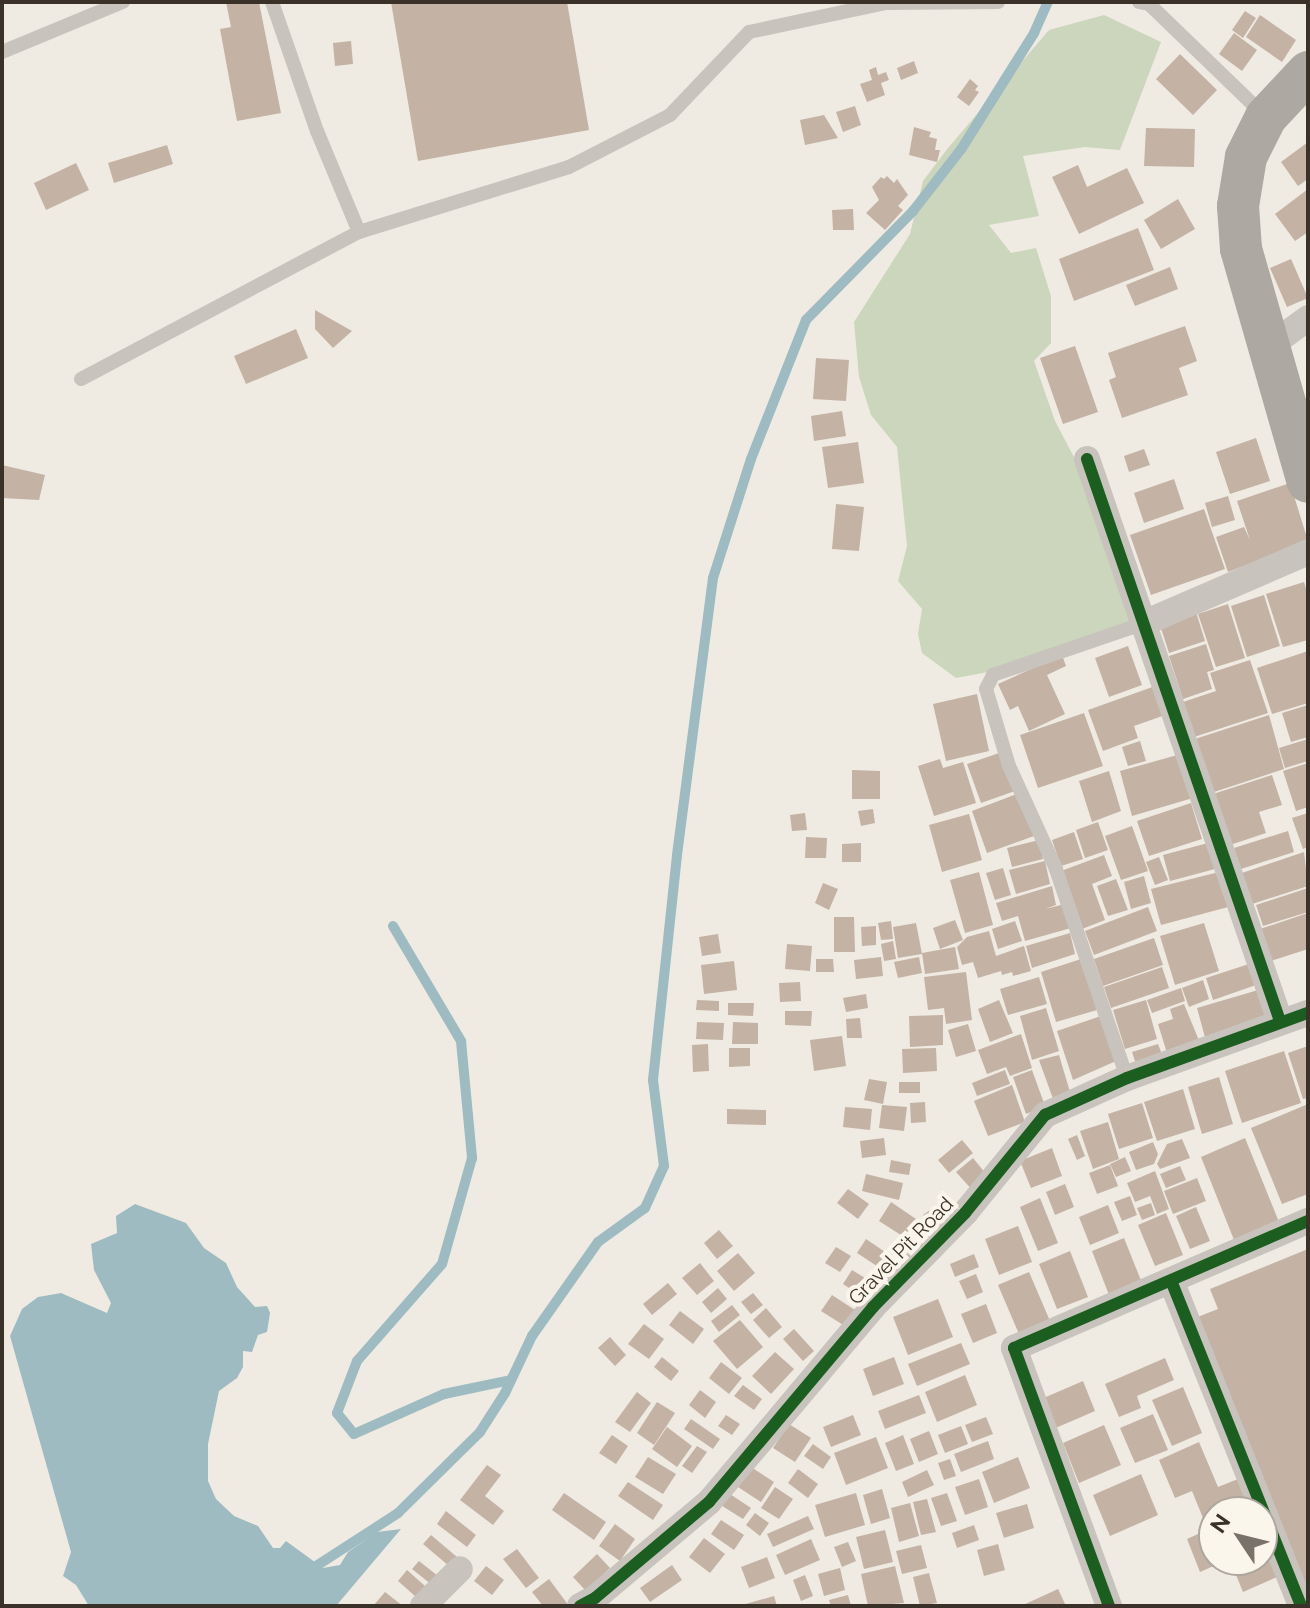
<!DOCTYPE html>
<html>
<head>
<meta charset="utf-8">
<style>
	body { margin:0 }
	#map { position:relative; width:1310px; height:1608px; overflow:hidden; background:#efebe3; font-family:Raleway,sans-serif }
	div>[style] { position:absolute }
	.green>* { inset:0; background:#ccd6bc }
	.water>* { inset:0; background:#9ebbc1 }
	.stream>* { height:10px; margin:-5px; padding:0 5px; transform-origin:5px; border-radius:5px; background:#9ebbc1 }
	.building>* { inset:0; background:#c4b2a4 }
	.lane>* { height:14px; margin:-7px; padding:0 7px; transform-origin:7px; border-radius:7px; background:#c8c3bc }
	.street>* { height:26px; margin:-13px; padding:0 13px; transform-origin:13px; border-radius:13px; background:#c8c3bc }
	.primary>* { height:42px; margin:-21px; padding:0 21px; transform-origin:21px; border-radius:21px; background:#ada8a1 }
	.cycleway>* { height:12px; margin:-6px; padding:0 6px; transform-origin:6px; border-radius:6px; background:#1b5e20 }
	span { translate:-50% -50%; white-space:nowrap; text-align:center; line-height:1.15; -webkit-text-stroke:8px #fbf6eb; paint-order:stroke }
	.street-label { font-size:20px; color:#3a3129 }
	.frame { position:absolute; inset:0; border:4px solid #3a3129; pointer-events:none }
	.north { position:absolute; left:1198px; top:1496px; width:80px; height:80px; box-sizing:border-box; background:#fbf6eb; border:2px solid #aea79d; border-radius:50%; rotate:305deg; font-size:22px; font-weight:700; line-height:32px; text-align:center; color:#3a3129 }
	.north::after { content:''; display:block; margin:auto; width:28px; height:36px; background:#79726a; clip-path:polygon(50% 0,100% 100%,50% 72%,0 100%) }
</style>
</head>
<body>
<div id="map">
	<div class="green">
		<div style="clip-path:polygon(1104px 15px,1161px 42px,1120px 150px,1085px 147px,1023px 156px,1039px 216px,989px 225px,1011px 253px,1036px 248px,1051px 296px,1051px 343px,1034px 361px,1055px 421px,1085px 478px,1133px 621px,1004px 669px,956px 678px,922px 653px,918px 634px,922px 609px,898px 581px,907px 546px,897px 447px,871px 415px,859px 377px,854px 322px,910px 234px,923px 181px,948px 148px,1049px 30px)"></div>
	</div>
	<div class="water">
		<div style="clip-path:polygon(135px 1204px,186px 1223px,204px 1248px,226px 1263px,237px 1287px,255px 1307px,267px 1306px,270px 1313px,267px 1332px,258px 1335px,252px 1352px,243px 1351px,243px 1367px,237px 1378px,219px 1391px,208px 1444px,208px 1481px,216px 1499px,234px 1516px,258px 1526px,273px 1548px,280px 1548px,286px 1541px,323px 1568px,340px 1565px,348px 1552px,377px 1532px,401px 1529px,336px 1606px,89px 1606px,76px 1585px,63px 1576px,71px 1552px,10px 1336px,22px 1309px,38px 1297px,61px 1293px,107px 1313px,111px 1303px,94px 1270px,91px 1244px,117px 1233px,116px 1216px)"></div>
	</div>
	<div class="stream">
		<div style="left:393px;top:926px;width:134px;rotate:59.4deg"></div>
		<div style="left:461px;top:1041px;width:118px;rotate:84.6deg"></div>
		<div style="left:472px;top:1158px;width:110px;rotate:105.8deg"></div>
		<div style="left:442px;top:1264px;width:129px;rotate:131.2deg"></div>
		<div style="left:357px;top:1361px;width:56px;rotate:111deg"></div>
		<div style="left:337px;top:1413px;width:27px;rotate:51deg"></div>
		<div style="left:354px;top:1434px;width:98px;rotate:-24deg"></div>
		<div style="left:444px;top:1394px;width:68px;rotate:-11.8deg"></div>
		<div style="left:310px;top:1570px;width:105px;rotate:-32.9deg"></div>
		<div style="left:398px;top:1513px;width:115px;rotate:-44.6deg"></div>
		<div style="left:480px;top:1432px;width:46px;rotate:-57.3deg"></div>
		<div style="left:505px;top:1393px;width:63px;rotate:-64.7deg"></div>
		<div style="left:532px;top:1336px;width:115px;rotate:-54.9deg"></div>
		<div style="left:598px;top:1242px;width:58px;rotate:-35.9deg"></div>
		<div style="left:645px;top:1208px;width:46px;rotate:-65.7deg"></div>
		<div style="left:664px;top:1166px;width:87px;rotate:-97.3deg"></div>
		<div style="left:653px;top:1080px;width:226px;rotate:-83.9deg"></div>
		<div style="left:677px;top:855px;width:279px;rotate:-82.6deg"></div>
		<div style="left:713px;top:578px;width:125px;rotate:-72.3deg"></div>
		<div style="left:751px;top:459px;width:149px;rotate:-68.4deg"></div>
		<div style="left:806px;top:320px;width:153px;rotate:-45.5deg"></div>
		<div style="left:913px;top:211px;width:80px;rotate:-52.1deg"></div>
		<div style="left:962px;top:148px;width:136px;rotate:-57.9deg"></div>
		<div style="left:1034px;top:33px;width:34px;rotate:-66deg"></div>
	</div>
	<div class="building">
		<div style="clip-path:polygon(226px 2px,259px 2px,281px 113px,237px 121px,220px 29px,231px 27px)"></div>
		<div style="clip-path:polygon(391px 2px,567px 2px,589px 130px,418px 161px)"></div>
		<div style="clip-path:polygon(1245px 11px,1256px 18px,1243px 38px,1232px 30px)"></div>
		<div style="clip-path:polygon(1260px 15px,1296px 40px,1282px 62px,1246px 37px)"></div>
		<div style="clip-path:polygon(1234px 33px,1257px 50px,1242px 71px,1219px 54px)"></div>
		<div style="clip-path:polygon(351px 41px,353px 64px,335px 66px,333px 43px)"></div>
		<div style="clip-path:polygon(1180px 54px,1217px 90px,1193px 115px,1156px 79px)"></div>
		<div style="clip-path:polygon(914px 61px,918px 73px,901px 80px,897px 68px)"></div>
		<div style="clip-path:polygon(876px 67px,878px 75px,886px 72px,889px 80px,881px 83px,885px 95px,867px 102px,860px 84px,872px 80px,869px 70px)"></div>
		<div style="clip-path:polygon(970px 79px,978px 86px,975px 90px,979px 92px,969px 106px,957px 97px)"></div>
		<div style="clip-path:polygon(855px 106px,861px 125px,843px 132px,836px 112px)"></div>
		<div style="clip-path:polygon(824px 115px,838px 138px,805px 145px,800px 120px)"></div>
		<div style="clip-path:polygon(914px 127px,931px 132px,929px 137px,937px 139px,935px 150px,940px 150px,937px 162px,909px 155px)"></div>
		<div style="clip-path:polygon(1146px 128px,1195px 129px,1194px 167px,1144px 166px)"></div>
		<div style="clip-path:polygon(1308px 142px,1308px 179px,1298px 186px,1281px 162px)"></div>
		<div style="clip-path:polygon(167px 145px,173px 164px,114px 183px,108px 163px)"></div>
		<div style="clip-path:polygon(76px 163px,89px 190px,46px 210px,34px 183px)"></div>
		<div style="clip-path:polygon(1078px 165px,1087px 187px,1127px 168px,1144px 203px,1079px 234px,1052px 177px)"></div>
		<div style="clip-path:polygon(887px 176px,894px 183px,897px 179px,908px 195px,898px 206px,903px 210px,885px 230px,866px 213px,879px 200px,872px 187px,881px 177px,884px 179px)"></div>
		<div style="clip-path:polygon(1308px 189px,1308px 232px,1295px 241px,1275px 214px)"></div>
		<div style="clip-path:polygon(1178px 199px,1195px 229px,1161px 249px,1144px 220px)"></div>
		<div style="clip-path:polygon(853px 209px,854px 230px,833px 230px,832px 210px)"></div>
		<div style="clip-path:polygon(1138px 228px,1154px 270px,1074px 301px,1059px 259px)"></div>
		<div style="clip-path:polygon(1291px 259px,1308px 298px,1287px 307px,1270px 268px)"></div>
		<div style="clip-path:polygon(1170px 267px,1178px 289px,1135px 306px,1126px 285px)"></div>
		<div style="clip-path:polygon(315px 310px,352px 331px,333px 348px,315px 329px)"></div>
		<div style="clip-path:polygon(1185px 326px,1197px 361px,1179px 368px,1188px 395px,1122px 418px,1109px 380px,1116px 377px,1108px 353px)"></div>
		<div style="clip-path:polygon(296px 329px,308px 358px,246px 384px,234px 356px)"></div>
		<div style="clip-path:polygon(1075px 346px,1098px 412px,1063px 424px,1040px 358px)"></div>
		<div style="clip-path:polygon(816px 358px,849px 360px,846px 401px,813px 399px)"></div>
		<div style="clip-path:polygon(842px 411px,846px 436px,814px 441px,811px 416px)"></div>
		<div style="clip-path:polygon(1256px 438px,1270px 481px,1230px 494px,1216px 452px)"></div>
		<div style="clip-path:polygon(858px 442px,864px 483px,828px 488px,822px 447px)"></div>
		<div style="clip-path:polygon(1144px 449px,1150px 465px,1129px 472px,1124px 456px)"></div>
		<div style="clip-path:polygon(2px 465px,45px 475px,39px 500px,2px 498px)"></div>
		<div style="clip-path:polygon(1174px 479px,1184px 509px,1144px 523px,1134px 493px)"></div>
		<div style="clip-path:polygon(1290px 483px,1308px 541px,1228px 572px,1216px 537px,1244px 527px,1250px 540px,1237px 501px)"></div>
		<div style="clip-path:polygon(1228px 496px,1235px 520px,1212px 527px,1205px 503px)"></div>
		<div style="clip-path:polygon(836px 504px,864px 507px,859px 551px,832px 549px)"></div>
		<div style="clip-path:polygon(1204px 509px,1225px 569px,1151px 595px,1130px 535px)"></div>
		<div style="clip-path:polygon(1304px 582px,1308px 595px,1308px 640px,1283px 647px,1266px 594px)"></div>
		<div style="clip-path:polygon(1264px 595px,1280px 646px,1247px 657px,1231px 606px)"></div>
		<div style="clip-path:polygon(1228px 604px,1245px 658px,1216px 667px,1198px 614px)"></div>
		<div style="clip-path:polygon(1196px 612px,1205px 641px,1169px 653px,1160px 625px)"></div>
		<div style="clip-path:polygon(1206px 644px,1214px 670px,1207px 672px,1212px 689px,1183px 699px,1169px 656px)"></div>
		<div style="clip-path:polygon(1128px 646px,1142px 685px,1109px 697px,1095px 658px)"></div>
		<div style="clip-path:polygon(1308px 651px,1308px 703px,1272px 714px,1257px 668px)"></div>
		<div style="clip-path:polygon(1062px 655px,1066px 666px,1047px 675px,1065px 714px,1029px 731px,1018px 706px,1010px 710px,998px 684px)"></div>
		<div style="clip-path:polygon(1250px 660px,1268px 713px,1194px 737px,1183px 702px,1216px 691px,1210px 673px)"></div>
		<div style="clip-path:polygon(1158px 685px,1168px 714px,1134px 726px,1138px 738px,1103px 751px,1088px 710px)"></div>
		<div style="clip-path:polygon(977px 694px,989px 751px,946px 761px,933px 704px)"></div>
		<div style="clip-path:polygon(1308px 705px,1308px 737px,1291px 742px,1282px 713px)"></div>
		<div style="clip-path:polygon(1084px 713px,1103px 766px,1038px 788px,1020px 735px)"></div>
		<div style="clip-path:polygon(1269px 715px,1284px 769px,1214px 792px,1195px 739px)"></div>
		<div style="clip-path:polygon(1308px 739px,1308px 761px,1285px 768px,1279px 748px)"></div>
		<div style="clip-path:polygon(1140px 741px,1146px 761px,1128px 766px,1122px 747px)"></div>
		<div style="clip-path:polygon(1002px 752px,1015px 791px,981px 803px,967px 764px)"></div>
		<div style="clip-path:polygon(1181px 754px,1193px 798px,1132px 816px,1120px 771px)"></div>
		<div style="clip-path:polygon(940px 759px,943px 768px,963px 762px,976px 803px,934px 816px,918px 766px)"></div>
		<div style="clip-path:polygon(1308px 763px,1308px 807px,1296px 811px,1283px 771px)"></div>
		<div style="clip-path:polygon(852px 770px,880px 771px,880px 799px,852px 799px)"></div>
		<div style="clip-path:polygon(1109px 771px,1121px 811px,1092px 822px,1079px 781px)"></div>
		<div style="clip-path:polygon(1272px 775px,1282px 805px,1259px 812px,1266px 833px,1227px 846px,1210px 795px)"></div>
		<div style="clip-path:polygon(1019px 793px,1034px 836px,987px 853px,972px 811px)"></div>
		<div style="clip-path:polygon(1191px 803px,1202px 839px,1149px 856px,1137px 821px)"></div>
		<div style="clip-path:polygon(873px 809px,875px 823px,861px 826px,858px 811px)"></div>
		<div style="clip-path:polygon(805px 813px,807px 830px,792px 831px,790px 815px)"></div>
		<div style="clip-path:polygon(1308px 813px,1308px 847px,1303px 849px,1292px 818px)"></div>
		<div style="clip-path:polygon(969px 814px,982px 860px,942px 872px,929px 825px)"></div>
		<div style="clip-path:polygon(1098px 822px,1108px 850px,1085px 858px,1076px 830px)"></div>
		<div style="clip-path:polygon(1132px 826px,1148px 871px,1121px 880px,1105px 836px)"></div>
		<div style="clip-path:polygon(1288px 831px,1294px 852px,1241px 869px,1234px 848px)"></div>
		<div style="clip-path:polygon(1074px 832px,1083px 859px,1061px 866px,1052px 840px)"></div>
		<div style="clip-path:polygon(806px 837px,827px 838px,826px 858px,805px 858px)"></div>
		<div style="clip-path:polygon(1039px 840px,1043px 859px,1012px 867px,1007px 848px)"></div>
		<div style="clip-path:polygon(861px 843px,861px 862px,842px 862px,842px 844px)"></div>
		<div style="clip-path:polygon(1208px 843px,1215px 869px,1170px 881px,1163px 855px)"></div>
		<div style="clip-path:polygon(1304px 852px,1308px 886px,1249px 905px,1239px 874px)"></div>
		<div style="clip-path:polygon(1104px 855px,1112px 876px,1092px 884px,1105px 920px,1082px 929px,1061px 871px)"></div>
		<div style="clip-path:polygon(1159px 857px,1168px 880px,1155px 885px,1146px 862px)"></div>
		<div style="clip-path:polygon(1045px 861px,1050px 884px,1016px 894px,1009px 870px)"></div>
		<div style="clip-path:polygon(1003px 868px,1011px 895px,995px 900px,986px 873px)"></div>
		<div style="clip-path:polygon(1223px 871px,1232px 906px,1161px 925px,1151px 889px)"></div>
		<div style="clip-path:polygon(979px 872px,993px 925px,965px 933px,950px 880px)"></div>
		<div style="clip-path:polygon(1144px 876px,1151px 903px,1131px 909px,1124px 882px)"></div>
		<div style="clip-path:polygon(1116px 879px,1128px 910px,1108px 916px,1097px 886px)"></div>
		<div style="clip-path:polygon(823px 883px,838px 889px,829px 910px,815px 903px)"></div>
		<div style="clip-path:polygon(1052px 886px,1056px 905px,1045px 909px,1065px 904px,1071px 928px,1025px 941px,1018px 916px,1002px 921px,996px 903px)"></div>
		<div style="clip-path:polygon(1308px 888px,1308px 912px,1263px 926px,1256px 905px)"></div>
		<div style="clip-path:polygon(1148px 907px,1157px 931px,1094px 955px,1085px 931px)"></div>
		<div style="clip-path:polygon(1308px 913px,1308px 949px,1265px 963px,1254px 931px)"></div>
		<div style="clip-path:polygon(834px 917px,854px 917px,855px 952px,834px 952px)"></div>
		<div style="clip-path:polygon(955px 920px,963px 940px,940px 949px,933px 928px)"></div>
		<div style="clip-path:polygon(891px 921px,893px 939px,881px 940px,878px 923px)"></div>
		<div style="clip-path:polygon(1015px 921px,1022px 941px,998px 949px,992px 929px)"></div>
		<div style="clip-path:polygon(916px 923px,922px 954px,898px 958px,893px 927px)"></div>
		<div style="clip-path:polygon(1204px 923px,1219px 971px,1175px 985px,1160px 936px)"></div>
		<div style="clip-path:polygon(876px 926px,876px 945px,862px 946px,861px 927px)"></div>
		<div style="clip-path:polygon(989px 931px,996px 956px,1024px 946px,1031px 971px,1013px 976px,1012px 972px,1002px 975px,1001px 971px,978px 978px,973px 962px,962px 965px,957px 947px,967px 937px)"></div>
		<div style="clip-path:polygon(1070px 933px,1075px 954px,1032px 968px,1026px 946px)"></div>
		<div style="clip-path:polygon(718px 934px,721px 953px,702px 956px,699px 937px)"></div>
		<div style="clip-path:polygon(1154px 938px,1163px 965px,1103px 986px,1094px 959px)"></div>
		<div style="clip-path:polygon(893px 941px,896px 959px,884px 961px,881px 944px)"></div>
		<div style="clip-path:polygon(787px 944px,812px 946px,810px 971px,785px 969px)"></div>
		<div style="clip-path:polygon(955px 947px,959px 969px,925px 974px,922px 953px)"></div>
		<div style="clip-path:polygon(881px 957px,883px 976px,856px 979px,854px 960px)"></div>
		<div style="clip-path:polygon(919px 957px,922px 973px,898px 978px,894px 962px)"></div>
		<div style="clip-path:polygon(816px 959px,833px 959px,834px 972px,816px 972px)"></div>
		<div style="clip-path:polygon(1081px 959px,1097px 1010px,1056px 1022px,1041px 972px)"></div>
		<div style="clip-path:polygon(734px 961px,737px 990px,704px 994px,701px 965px)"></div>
		<div style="clip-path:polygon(1249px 964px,1256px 985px,1213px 1000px,1206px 978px)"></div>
		<div style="clip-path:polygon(1162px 967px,1169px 988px,1111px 1008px,1104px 987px)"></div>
		<div style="clip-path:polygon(966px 972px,972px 1020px,946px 1024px,944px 1008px,928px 1010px,924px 977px)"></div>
		<div style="clip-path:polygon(1039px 977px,1047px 1004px,1008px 1015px,1000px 989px)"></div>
		<div style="clip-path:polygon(1203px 980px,1209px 999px,1189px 1007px,1182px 988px)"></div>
		<div style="clip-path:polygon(800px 982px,801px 1001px,780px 1002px,779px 983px)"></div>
		<div style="clip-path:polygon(1181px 988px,1185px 1001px,1152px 1013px,1147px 1000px)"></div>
		<div style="clip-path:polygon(1265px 988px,1274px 1021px,1206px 1041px,1197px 1008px)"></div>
		<div style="clip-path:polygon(866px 994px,868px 1008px,846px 1012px,843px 998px)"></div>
		<div style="clip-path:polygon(697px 1000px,719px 1001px,719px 1011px,696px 1010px)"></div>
		<div style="clip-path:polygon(999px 1000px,1013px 1033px,990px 1042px,978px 1009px)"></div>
		<div style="clip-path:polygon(1146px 1000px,1157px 1039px,1125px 1049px,1113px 1010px)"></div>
		<div style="clip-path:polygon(728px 1003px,754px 1003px,753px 1016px,728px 1015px)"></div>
		<div style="clip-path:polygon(1184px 1004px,1200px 1043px,1167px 1053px,1158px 1024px,1173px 1019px,1170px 1009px)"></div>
		<div style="clip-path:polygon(1046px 1008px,1059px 1051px,1032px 1060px,1020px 1016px)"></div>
		<div style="clip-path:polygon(785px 1011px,812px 1011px,811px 1026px,785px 1025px)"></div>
		<div style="clip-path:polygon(943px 1015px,943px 1045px,910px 1047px,909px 1016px)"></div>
		<div style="clip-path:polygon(1101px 1016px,1116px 1061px,1073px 1080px,1057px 1031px)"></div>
		<div style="clip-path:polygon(860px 1018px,862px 1038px,847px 1038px,846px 1019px)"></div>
		<div style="clip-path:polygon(697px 1022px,724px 1023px,723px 1040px,696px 1039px)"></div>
		<div style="clip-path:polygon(733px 1022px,758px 1023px,758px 1044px,732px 1044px)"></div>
		<div style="clip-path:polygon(968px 1024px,976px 1051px,956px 1057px,948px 1030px)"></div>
		<div style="clip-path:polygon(1021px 1034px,1032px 1068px,1010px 1076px,1006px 1067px,987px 1074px,978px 1050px)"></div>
		<div style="clip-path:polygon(842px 1036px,846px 1066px,814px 1071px,810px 1040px)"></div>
		<div style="clip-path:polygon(708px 1044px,709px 1071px,693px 1072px,692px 1045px)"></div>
		<div style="clip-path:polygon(1158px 1044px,1163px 1057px,1137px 1067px,1132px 1052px)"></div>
		<div style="clip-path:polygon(1308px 1046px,1308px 1098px,1303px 1099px,1288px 1053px)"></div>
		<div style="clip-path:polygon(729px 1048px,750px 1048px,750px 1066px,729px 1067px)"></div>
		<div style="clip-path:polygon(936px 1048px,937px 1071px,903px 1073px,902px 1049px)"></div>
		<div style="clip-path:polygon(1284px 1051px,1301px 1103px,1242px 1123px,1225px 1071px)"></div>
		<div style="clip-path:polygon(1059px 1055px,1073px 1102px,1056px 1107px,1039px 1060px)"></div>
		<div style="clip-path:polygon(1005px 1070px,1010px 1084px,977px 1096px,972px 1083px)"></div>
		<div style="clip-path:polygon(1032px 1070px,1045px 1106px,1026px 1114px,1013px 1077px)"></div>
		<div style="clip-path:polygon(1219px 1077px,1233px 1124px,1202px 1134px,1188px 1087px)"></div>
		<div style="clip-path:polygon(869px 1079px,887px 1082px,883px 1104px,864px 1100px)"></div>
		<div style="clip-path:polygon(899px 1082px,920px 1082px,920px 1093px,899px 1093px)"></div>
		<div style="clip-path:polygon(1012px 1085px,1025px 1122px,988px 1136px,974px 1101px)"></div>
		<div style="clip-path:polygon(1183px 1089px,1195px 1129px,1157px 1141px,1144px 1102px)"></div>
		<div style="clip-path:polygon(925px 1102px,926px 1122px,911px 1123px,910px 1103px)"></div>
		<div style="clip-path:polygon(1142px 1103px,1153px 1138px,1119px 1149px,1108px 1114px)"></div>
		<div style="clip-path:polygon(1308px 1104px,1308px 1194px,1282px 1204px,1251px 1128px)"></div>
		<div style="clip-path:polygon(882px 1105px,907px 1107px,904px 1131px,879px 1128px)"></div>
		<div style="clip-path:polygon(845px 1107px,872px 1109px,870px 1130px,843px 1127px)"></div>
		<div style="clip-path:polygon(727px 1109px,766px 1110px,766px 1125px,727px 1124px)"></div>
		<div style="clip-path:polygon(1108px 1122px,1119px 1159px,1093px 1169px,1080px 1131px)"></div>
		<div style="clip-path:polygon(1077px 1135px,1085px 1156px,1077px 1160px,1068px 1139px)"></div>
		<div style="clip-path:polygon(884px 1138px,886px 1155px,862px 1158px,860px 1141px)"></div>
		<div style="clip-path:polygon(1245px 1138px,1283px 1232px,1238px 1250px,1201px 1157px)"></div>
		<div style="clip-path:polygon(1182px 1139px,1190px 1158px,1160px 1169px,1157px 1164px,1167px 1144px)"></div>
		<div style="clip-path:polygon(962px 1140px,973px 1153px,949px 1173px,938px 1160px)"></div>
		<div style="clip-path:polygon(1153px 1142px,1158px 1154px,1154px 1164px,1136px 1170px,1129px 1152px)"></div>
		<div style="clip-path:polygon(1052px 1148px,1062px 1176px,1031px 1188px,1020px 1161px)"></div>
		<div style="clip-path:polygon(1125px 1157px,1131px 1171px,1116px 1177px,1110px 1164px)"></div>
		<div style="clip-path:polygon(973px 1158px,990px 1179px,974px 1192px,956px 1172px)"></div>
		<div style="clip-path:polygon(891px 1160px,911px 1164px,909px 1175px,889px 1172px)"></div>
		<div style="clip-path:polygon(1110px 1165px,1118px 1186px,1097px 1194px,1089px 1173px)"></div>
		<div style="clip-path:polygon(1180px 1166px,1186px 1180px,1166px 1188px,1160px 1174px)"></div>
		<div style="clip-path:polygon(1155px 1171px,1169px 1209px,1157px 1214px,1150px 1196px,1135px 1202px,1127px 1183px)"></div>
		<div style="clip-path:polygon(866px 1174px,903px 1183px,899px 1200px,862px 1191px)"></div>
		<div style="clip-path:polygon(1197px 1178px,1206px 1201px,1173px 1214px,1164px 1191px)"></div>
		<div style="clip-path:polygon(1065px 1184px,1074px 1207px,1055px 1215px,1046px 1192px)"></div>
		<div style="clip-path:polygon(848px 1189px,869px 1204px,858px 1219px,837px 1203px)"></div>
		<div style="clip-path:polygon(1130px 1196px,1137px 1215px,1122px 1221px,1114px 1202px)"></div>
		<div style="clip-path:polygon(1040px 1198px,1058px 1243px,1038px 1251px,1020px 1207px)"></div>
		<div style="clip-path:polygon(891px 1202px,916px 1219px,904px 1237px,879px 1221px)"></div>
		<div style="clip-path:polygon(1151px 1203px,1155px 1215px,1142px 1220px,1137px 1208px)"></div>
		<div style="clip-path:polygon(1108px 1205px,1119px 1233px,1090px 1245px,1079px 1217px)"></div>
		<div style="clip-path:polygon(936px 1206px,949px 1226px,935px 1234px,923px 1215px)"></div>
		<div style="clip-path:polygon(1196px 1207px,1210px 1241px,1190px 1249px,1176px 1216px)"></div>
		<div style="clip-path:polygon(1166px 1213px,1183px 1255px,1155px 1266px,1138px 1225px)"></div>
		<div style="clip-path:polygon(1018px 1226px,1032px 1262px,999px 1275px,985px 1239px)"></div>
		<div style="clip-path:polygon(719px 1230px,733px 1246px,717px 1259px,704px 1243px)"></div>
		<div style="clip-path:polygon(1124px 1238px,1142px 1283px,1109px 1295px,1092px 1251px)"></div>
		<div style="clip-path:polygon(866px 1239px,891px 1256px,883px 1270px,857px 1253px)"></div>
		<div style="clip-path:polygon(836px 1247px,851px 1256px,840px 1272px,825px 1263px)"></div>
		<div style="clip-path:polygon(1308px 1249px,1308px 1596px,1195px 1318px,1218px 1309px,1210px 1289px)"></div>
		<div style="clip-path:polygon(1070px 1251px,1088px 1297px,1057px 1309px,1039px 1264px)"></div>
		<div style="clip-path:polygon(738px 1253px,755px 1273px,734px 1291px,717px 1271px)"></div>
		<div style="clip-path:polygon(974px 1254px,979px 1267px,955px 1277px,950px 1264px)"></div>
		<div style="clip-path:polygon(700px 1263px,714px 1281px,697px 1295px,682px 1278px)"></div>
		<div style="clip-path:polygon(852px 1270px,875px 1284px,866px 1299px,843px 1284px)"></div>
		<div style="clip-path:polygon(1029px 1272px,1050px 1321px,1019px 1334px,998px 1285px)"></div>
		<div style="clip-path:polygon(976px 1274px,983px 1292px,967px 1299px,959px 1281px)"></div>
		<div style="clip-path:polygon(668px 1283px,677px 1294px,652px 1315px,643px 1304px)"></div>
		<div style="clip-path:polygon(718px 1288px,727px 1299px,711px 1313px,702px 1302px)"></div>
		<div style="clip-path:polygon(753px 1293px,763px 1305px,751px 1314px,741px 1302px)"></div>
		<div style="clip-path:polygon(832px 1295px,858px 1312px,848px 1328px,821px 1311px)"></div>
		<div style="clip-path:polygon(938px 1299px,953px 1337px,908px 1355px,893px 1317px)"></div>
		<div style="clip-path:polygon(986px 1304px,997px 1333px,973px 1343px,961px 1314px)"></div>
		<div style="clip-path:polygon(732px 1305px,740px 1315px,719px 1332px,711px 1321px)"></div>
		<div style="clip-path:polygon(766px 1308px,782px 1327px,769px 1338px,753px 1320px)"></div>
		<div style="clip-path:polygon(680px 1311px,704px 1329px,693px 1344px,669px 1325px)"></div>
		<div style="clip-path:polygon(740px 1320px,763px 1347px,737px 1369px,713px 1341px)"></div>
		<div style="clip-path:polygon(644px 1324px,664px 1339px,649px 1359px,628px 1344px)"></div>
		<div style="clip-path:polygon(794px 1329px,814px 1351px,803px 1361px,783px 1339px)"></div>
		<div style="clip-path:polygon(610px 1337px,626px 1355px,615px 1366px,598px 1348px)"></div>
		<div style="clip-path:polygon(961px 1343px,970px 1364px,917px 1386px,908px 1364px)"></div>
		<div style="clip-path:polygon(775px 1352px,794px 1369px,771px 1394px,752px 1376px)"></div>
		<div style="clip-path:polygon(662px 1357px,679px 1371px,671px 1381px,654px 1367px)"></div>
		<div style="clip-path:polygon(894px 1357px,904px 1384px,873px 1396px,863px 1369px)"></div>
		<div style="clip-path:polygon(1165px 1358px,1174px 1380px,1137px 1396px,1141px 1408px,1119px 1417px,1105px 1384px)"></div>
		<div style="clip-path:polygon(721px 1362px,742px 1378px,729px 1394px,709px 1378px)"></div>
		<div style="clip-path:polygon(965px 1375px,977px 1405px,937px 1422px,925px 1392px)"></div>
		<div style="clip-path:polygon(1083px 1381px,1095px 1411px,1051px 1430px,1039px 1400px)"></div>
		<div style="clip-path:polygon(743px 1385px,762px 1399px,754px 1410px,734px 1396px)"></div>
		<div style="clip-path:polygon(1183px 1387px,1202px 1433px,1172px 1446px,1152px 1400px)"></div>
		<div style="clip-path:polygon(700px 1390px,716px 1402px,705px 1418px,689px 1405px)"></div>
		<div style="clip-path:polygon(637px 1392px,651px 1403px,630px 1432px,615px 1422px)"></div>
		<div style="clip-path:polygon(919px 1395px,926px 1413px,885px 1429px,878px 1411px)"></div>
		<div style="clip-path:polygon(657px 1402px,675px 1413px,654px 1445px,637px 1433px)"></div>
		<div style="clip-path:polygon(1153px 1414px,1168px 1450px,1135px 1463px,1120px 1428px)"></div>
		<div style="clip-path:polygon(726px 1415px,740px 1424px,732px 1435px,718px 1426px)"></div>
		<div style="clip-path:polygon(853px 1415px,861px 1435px,831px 1447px,823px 1427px)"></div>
		<div style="clip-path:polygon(986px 1417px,993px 1434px,972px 1442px,965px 1425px)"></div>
		<div style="clip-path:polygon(691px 1419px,720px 1439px,713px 1449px,684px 1429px)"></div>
		<div style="clip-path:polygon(789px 1424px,811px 1438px,795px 1462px,773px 1448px)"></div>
		<div style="clip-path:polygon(1104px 1425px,1121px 1465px,1079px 1483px,1063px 1443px)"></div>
		<div style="clip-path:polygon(961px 1426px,968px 1444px,945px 1453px,938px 1435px)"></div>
		<div style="clip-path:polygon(667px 1427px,692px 1446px,677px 1467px,652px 1449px)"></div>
		<div style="clip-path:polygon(929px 1431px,938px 1454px,919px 1462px,910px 1439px)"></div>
		<div style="clip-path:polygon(612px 1435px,628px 1446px,616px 1464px,599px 1453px)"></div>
		<div style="clip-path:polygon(903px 1435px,914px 1464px,896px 1471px,885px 1443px)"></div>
		<div style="clip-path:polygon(876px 1437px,888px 1468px,846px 1485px,834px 1453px)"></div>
		<div style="clip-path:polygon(988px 1441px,994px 1459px,961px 1472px,954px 1454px)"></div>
		<div style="clip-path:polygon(1199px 1442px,1218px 1487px,1243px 1477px,1254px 1502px,1231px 1512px,1214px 1512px,1214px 1519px,1205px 1523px,1192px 1491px,1175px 1498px,1159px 1460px)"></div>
		<div style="clip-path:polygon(813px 1444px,831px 1457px,823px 1469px,804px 1456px)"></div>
		<div style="clip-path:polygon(697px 1446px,707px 1452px,692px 1473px,682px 1466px)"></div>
		<div style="clip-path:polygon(648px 1457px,676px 1474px,663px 1494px,635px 1477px)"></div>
		<div style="clip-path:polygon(1018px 1457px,1030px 1488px,994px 1503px,982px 1472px)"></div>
		<div style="clip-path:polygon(950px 1459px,956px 1476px,944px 1480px,938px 1463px)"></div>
		<div style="clip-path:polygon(487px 1465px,501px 1475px,485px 1496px,504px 1511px,493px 1525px,460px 1500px)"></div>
		<div style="clip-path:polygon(751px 1467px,774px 1482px,761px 1502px,738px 1487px)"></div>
		<div style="clip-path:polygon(798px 1469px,818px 1484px,808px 1498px,788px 1483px)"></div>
		<div style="clip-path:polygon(927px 1470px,934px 1485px,908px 1497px,902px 1482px)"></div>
		<div style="clip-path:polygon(1141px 1474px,1158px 1515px,1110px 1536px,1093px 1495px)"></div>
		<div style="clip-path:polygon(979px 1479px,988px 1507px,965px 1515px,955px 1487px)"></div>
		<div style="clip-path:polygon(628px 1482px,663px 1505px,653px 1520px,618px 1496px)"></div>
		<div style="clip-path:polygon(775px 1487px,793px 1499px,779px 1519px,761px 1508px)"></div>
		<div style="clip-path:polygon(882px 1489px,890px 1518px,871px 1524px,863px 1495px)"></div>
		<div style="clip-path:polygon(727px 1492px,751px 1508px,743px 1519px,719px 1504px)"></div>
		<div style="clip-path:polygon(564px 1493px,606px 1522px,594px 1540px,552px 1510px)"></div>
		<div style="clip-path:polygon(856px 1493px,865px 1525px,825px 1537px,815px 1505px)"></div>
		<div style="clip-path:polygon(947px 1493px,957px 1521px,941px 1526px,931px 1498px)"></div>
		<div style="clip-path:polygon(927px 1499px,936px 1532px,921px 1535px,913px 1502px)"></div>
		<div style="clip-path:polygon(910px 1503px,919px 1536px,899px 1542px,891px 1508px)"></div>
		<div style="clip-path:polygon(1027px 1504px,1034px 1528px,1004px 1538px,996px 1513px)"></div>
		<div style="clip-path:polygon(446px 1511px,476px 1535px,467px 1547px,437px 1524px)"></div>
		<div style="clip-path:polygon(755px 1513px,769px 1523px,760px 1536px,746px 1525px)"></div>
		<div style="clip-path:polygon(808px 1516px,814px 1529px,773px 1547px,767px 1534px)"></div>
		<div style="clip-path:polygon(721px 1520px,744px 1535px,734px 1550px,711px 1534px)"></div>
		<div style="clip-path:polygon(615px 1524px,635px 1539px,620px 1561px,599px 1546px)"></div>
		<div style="clip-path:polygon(974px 1525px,979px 1540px,957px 1548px,952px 1533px)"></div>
		<div style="clip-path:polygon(1209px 1529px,1214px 1541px,1214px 1560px,1227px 1560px,1200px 1572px,1187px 1539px)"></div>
		<div style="clip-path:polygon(885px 1530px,893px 1562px,864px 1569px,856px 1537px)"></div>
		<div style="clip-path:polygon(431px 1535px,457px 1557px,449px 1566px,423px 1544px)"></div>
		<div style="clip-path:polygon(704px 1538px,725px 1554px,710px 1573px,689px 1557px)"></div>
		<div style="clip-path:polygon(811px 1539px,820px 1560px,785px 1575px,776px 1555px)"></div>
		<div style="clip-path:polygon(848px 1542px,856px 1561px,842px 1567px,834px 1547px)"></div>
		<div style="clip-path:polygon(1262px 1542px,1277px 1577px,1243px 1592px,1230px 1560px,1262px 1560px)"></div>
		<div style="clip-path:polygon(998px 1544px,1005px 1570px,984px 1576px,977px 1550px)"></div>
		<div style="clip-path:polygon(921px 1545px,927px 1568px,902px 1574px,896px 1551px)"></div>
		<div style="clip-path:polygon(517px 1549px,539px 1578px,526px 1588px,503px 1559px)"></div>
		<div style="clip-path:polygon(597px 1554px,610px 1568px,586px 1591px,573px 1577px)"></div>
		<div style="clip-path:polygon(767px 1557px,775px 1578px,749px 1588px,741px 1567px)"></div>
		<div style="clip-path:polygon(419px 1561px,438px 1576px,432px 1585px,412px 1569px)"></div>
		<div style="clip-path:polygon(672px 1565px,682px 1580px,650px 1602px,640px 1588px)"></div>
		<div style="clip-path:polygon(486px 1566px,504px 1580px,492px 1595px,474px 1581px)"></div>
		<div style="clip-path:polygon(895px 1566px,904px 1603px,868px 1606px,861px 1574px)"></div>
		<div style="clip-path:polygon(840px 1568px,845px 1590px,824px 1596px,818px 1574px)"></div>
		<div style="clip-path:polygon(407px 1570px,425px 1586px,416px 1597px,398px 1581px)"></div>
		<div style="clip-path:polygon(929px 1573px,937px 1603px,920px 1606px,913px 1577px)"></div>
		<div style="clip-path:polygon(805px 1575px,813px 1596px,801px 1601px,793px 1580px)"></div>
		<div style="clip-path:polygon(549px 1579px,569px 1606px,543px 1606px,532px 1592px)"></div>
		<div style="clip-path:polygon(1058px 1589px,1066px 1606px,1021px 1606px)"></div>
		<div style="clip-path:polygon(385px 1592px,403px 1606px,373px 1606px)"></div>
		<div style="clip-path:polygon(848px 1595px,851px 1606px,831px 1606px,829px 1600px)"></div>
		<div style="clip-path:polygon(774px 1596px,777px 1606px,742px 1606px,742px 1605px)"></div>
	</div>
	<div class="lane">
		<div style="left:272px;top:2px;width:137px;rotate:70.8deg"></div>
		<div style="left:317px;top:131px;width:109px;rotate:67.4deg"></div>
		<div style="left:359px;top:232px;width:220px;rotate:-17.2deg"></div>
		<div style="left:569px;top:167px;width:114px;rotate:-27.2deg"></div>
		<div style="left:670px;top:115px;width:115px;rotate:-46.4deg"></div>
		<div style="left:749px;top:32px;width:140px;rotate:-12deg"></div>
		<div style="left:886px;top:3px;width:112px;rotate:-0.5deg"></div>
		<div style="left:1139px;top:2px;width:10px;rotate:11deg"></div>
		<div style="left:1149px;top:4px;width:161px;rotate:44deg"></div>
		<div style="left:2px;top:52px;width:131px;rotate:-22.5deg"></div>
		<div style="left:81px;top:379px;width:314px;rotate:-27.9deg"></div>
		<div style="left:1127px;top:1078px;width:221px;rotate:-108.8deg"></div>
		<div style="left:1056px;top:869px;width:113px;rotate:-114.5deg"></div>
		<div style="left:1009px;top:766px;width:80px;rotate:-106.6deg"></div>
		<div style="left:986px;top:689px;width:16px;rotate:-63deg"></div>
		<div style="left:993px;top:675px;width:157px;rotate:-18.9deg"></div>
	</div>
	<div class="street">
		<div style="left:1270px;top:346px;width:47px;rotate:-36.4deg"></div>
		<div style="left:1087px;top:459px;width:594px;rotate:71.05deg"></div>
		<div style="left:1142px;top:624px;width:181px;rotate:-23.4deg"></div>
		<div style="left:1172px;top:1283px;width:348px;rotate:68.2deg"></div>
		<div style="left:423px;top:1606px;width:52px;rotate:-45deg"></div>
		<div style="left:580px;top:1606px;width:17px;rotate:-28deg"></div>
		<div style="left:595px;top:1598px;width:149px;rotate:-40.1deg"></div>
		<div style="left:709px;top:1502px;width:255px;rotate:-49.9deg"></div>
		<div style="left:873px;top:1307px;width:132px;rotate:-45.6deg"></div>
		<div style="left:965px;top:1213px;width:127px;rotate:-50.8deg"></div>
		<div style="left:1045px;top:1115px;width:90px;rotate:-24.3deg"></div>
		<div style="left:1127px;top:1078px;width:192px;rotate:-19.8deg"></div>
		<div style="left:1109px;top:1606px;width:275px;rotate:-110.2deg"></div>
		<div style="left:1014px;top:1348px;width:320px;rotate:-23.4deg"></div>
	</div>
	<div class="primary">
		<div style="left:1308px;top:72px;width:62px;rotate:133deg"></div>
		<div style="left:1266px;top:117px;width:45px;rotate:116.6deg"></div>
		<div style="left:1246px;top:157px;width:50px;rotate:99.3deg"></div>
		<div style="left:1238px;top:206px;width:43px;rotate:86deg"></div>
		<div style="left:1241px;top:249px;width:242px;rotate:74deg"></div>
	</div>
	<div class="cycleway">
		<div style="left:1087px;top:459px;width:594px;rotate:71.05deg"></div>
		<div style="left:1172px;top:1283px;width:348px;rotate:68.2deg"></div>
		<div style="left:580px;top:1606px;width:17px;rotate:-28deg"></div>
		<div style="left:595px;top:1598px;width:149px;rotate:-40.1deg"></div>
		<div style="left:709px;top:1502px;width:255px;rotate:-49.9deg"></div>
		<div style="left:873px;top:1307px;width:132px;rotate:-45.6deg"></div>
		<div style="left:965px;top:1213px;width:127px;rotate:-50.8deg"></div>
		<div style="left:1045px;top:1115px;width:90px;rotate:-24.3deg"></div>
		<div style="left:1127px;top:1078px;width:192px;rotate:-19.8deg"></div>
		<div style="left:1109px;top:1606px;width:275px;rotate:-110.2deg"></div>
		<div style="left:1014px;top:1348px;width:320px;rotate:-23.4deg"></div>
	</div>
	<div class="street-label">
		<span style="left:901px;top:1251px;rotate:-46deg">Gravel Pit Road</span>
	</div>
	<div class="frame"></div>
	<div class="north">N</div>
</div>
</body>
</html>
